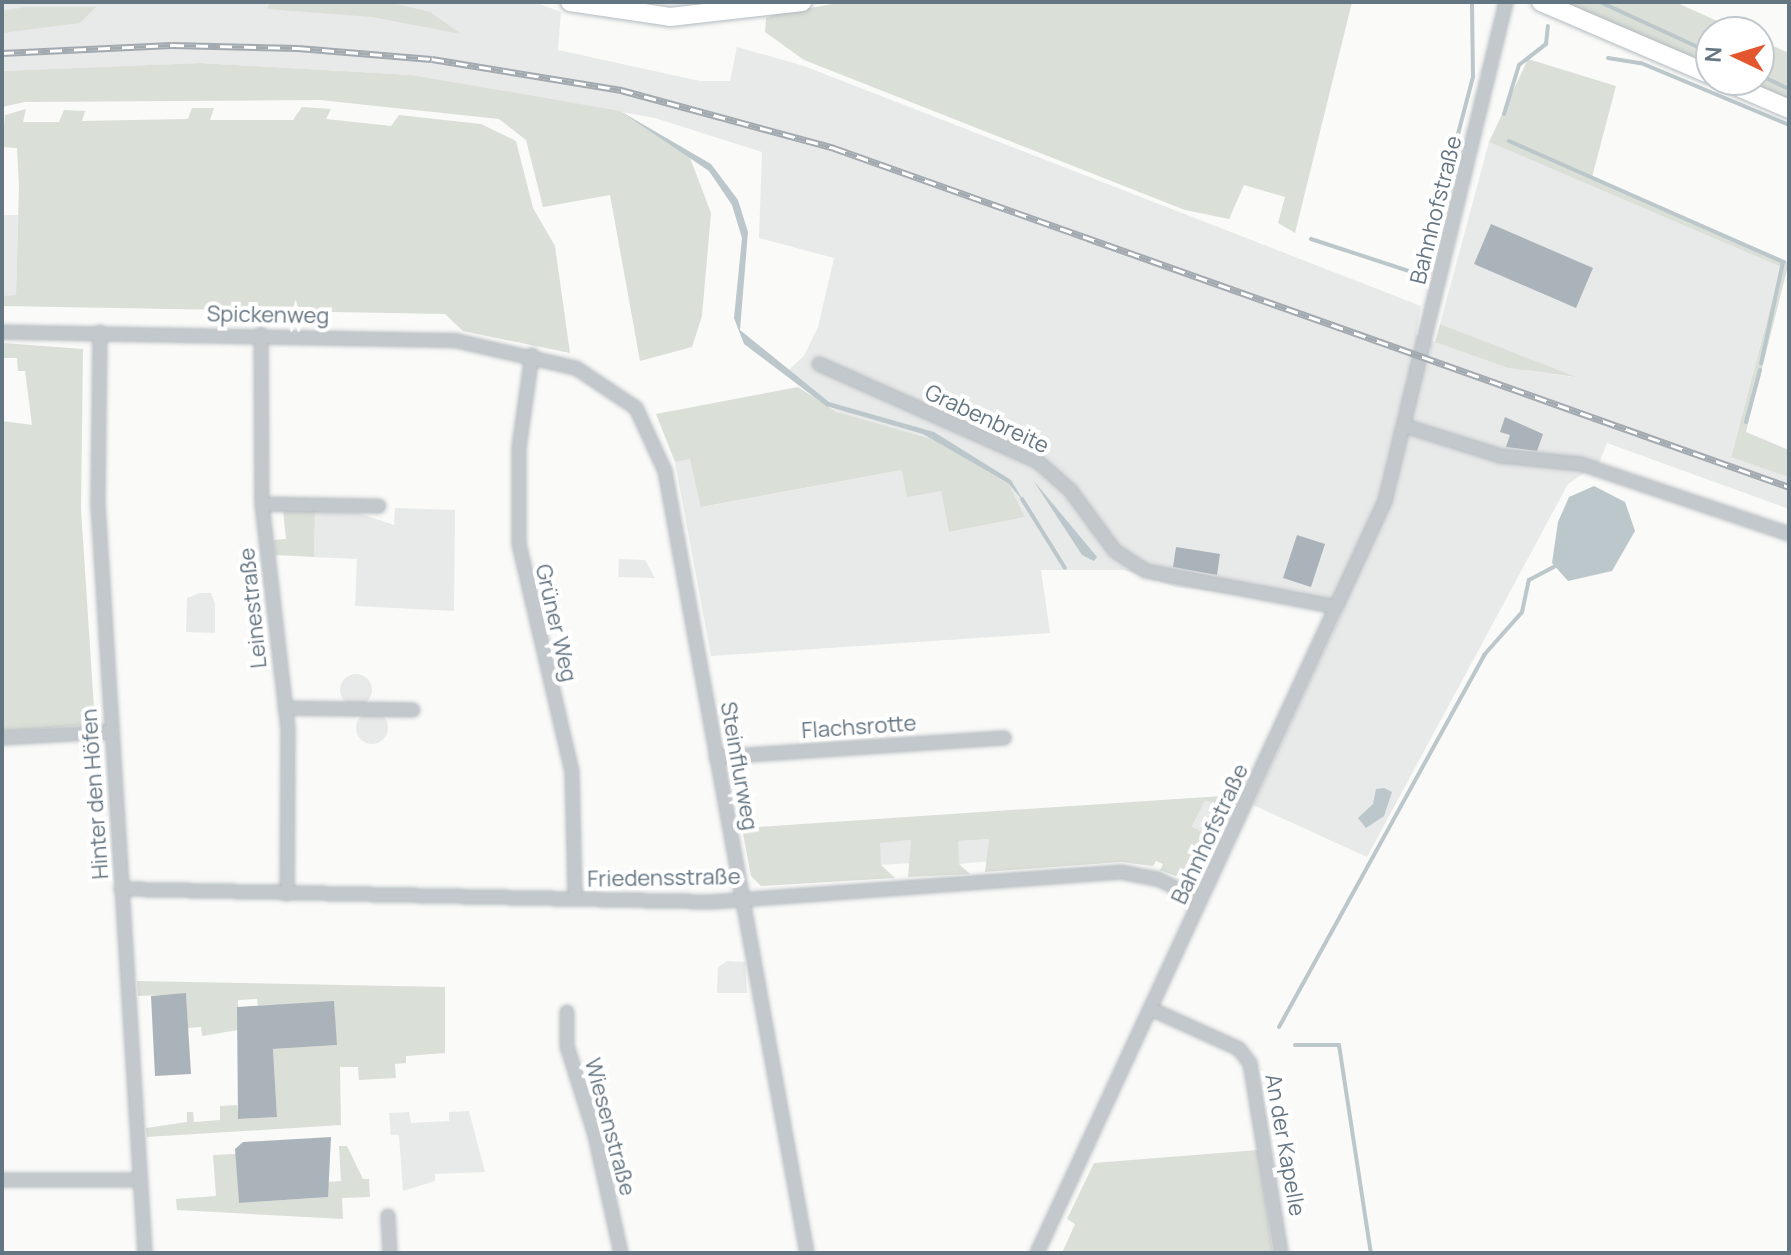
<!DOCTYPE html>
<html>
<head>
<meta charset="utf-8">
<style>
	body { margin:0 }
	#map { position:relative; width:1791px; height:1255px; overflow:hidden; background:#fafaf8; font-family:Manrope,sans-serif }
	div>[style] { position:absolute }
	.built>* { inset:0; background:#e8e9e9 }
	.round { border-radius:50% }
	.green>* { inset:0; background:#dadfd7 }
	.water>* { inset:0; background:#bbc7cb }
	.stream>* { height:4px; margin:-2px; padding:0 2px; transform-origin:2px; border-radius:2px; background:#bbc7cb }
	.building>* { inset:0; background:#aab3b9 }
	.roads { filter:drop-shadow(0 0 2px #b3babf) drop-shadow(0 0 2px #b3babf) }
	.street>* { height:12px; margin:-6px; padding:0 6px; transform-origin:6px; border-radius:6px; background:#c3c8cc }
	.secondary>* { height:18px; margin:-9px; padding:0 9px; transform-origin:9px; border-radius:9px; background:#fff }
	.rail>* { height:7px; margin-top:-3.5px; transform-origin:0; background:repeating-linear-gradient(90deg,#fff 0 12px,#a2aab0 0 24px); box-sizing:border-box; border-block:2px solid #a2aab0 }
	span { translate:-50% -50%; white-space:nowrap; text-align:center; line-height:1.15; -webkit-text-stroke:8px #fff; paint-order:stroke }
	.street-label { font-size:22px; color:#657683 }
	.frame { position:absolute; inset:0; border:4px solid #657683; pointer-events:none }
	.north { position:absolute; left:1695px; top:16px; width:80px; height:80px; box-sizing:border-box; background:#fff; border:2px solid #c1c8cd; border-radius:50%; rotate:274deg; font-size:22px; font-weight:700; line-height:32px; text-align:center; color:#657683 }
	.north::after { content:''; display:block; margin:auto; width:28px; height:36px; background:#e4572e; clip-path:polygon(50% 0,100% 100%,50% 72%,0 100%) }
</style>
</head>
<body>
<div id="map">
	<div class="built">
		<div style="clip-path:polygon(2px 2px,534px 2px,561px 12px,558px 50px,700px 81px,730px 81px,737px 47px,804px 66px,1421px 306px,1416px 335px,1508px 368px,1573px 377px,1440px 324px,1489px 142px,1781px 267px,1731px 456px,1789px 477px,1789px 509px,1607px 443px,1599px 463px,1568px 484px,1367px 857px,1253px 805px,1344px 608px,1176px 587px,1124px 570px,1041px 570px,1050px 633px,711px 656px,675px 462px,690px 458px,702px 507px,902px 470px,941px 490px,949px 532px,1025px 517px,992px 474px,838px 412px,784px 374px,804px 356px,818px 327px,834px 258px,759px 238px,762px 152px,655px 118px,412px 75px,200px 63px,2px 71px)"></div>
		<div style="clip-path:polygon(2px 215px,18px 215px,16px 296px,2px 296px)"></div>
		<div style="clip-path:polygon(395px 508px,455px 510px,454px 611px,355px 606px,357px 559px,314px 557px,315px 511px,359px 513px,394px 525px)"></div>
		<div style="clip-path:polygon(619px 559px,645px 560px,655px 578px,618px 577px)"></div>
		<div style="clip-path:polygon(200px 593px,211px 593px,215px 604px,215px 633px,186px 632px,187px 598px)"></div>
		<div class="round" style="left:340px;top:674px;width:32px;height:32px"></div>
		<div class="round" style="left:356px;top:712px;width:32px;height:32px"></div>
		<div style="clip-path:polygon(1205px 799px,1230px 811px,1217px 840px,1192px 828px)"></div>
		<div style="clip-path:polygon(989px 839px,991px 861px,959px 864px,957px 841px)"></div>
		<div style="clip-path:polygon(911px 840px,913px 863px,881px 865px,879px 842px)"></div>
		<div style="clip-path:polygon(727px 961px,745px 962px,747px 993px,717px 993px,718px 967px)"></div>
		<div style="clip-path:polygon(469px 1111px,485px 1172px,435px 1174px,435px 1181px,403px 1191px,399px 1135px,391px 1135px,389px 1113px,409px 1112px,411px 1123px,449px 1121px,449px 1112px)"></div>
	</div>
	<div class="green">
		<div style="clip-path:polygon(270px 2px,388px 2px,430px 12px,461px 34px,372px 17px,267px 9px)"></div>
		<div style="clip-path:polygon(844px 2px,1352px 2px,1295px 233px,1278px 223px,1285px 197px,1244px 185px,1229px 219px,1185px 210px,804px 60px,765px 32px,766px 18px,776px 14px)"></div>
		<div style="clip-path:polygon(1565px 2px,1675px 2px,1742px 32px,1711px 32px,1711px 68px)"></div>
		<div style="clip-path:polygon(26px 7px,96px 7px,80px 23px,2px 33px,2px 11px)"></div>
		<div style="clip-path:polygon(1759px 40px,1789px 53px,1789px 102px,1738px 80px,1759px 80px)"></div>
		<div style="clip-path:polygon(1528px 59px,1616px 86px,1592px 177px,1789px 262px,1746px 432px,1789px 450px,1789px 477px,1731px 457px,1781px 267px,1489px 142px)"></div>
		<div style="clip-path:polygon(200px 63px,412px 75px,620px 111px,689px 155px,711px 213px,702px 316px,692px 347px,640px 361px,610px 195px,543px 207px,526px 140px,499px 119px,320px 100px,25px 102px,2px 107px,2px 71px)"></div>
		<div style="clip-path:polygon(302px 107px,331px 109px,326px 119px,391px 126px,399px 115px,481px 124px,516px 141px,533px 208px,555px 246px,570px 353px,463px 331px,445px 314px,3px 306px,3px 296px,16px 295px,19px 187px,17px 148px,2px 147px,5px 115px,26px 109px,23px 122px,59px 122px,64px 110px,85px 111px,82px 121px,188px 119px,192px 108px,214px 108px,210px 120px,293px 120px)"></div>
		<div style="clip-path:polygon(1440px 324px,1576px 377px,1508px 368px,1435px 342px)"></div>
		<div style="clip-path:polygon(3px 343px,83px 349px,81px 509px,95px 724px,2px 732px,2px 421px,32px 425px,25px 371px,18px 371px,17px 358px,2px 358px)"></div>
		<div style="clip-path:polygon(798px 387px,837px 412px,934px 440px,1008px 483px,1025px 517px,949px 532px,941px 491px,907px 497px,902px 470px,701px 507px,690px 459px,675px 462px,656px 414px)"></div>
		<div style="clip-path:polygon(283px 510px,315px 511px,314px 557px,275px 555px,274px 540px,286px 539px)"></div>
		<div style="clip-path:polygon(1237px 795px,1230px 811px,1205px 800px,1192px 827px,1217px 840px,1199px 877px,1189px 881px,1160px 870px,1163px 864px,1156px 861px,1153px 866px,1121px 862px,985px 872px,989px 839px,958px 841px,959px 864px,970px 874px,908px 877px,911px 840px,880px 843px,881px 865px,895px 878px,761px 886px,751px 876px,742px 828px)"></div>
		<div style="clip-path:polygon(137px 981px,445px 987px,445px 1053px,406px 1056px,406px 1063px,395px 1064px,396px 1078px,359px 1080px,358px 1067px,340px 1067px,341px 1125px,147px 1137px,146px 1128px,187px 1122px,187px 1112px,193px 1112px,194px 1122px,220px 1120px,220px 1106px,237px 1105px,239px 1119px,277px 1117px,273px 1049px,336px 1045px,334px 1002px,258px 1006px,257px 999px,238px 1000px,238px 1030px,202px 1036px,201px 1027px,188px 1028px,186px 994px,138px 996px)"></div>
		<div style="clip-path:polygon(339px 1146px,347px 1146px,363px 1179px,369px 1179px,370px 1197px,342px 1198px,343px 1219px,177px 1210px,176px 1199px,216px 1196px,213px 1155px,236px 1154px,239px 1203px,328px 1197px,327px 1182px,341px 1181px)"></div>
		<div style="clip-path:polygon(1258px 1150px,1273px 1253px,1062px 1253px,1075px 1224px,1067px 1219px,1094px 1163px)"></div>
	</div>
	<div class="water">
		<div style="clip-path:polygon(620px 111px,711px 164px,738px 200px,748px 232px,740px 330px,829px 402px,934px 432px,1011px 480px,1024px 502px,1008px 483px,923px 434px,826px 406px,744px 344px,734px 318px,742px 238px,732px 205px,709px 171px)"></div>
		<div style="clip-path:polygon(1033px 480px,1097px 557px,1094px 561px,1082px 555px)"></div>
		<div style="clip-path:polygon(1594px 486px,1625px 502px,1635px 531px,1612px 571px,1568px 581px,1552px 563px,1558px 522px,1569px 497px)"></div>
		<div style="clip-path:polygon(1384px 788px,1392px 792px,1384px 816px,1366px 828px,1358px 818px,1373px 804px,1376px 789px)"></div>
	</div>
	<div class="stream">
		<div style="left:1600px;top:2px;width:122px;rotate:24.7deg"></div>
		<div style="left:1608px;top:58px;width:33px;rotate:9deg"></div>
		<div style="left:1641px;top:63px;width:160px;rotate:22.7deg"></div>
		<div style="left:1759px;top:75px;width:33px;rotate:25deg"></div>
		<div style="left:1504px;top:114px;width:51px;rotate:-73deg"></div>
		<div style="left:1519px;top:65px;width:34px;rotate:-38deg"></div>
		<div style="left:1546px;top:44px;width:18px;rotate:-84deg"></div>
		<div style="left:1509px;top:141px;width:300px;rotate:23.8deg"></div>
		<div style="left:1783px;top:262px;width:104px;rotate:102.2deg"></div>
		<div style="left:1311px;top:239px;width:116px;rotate:18.1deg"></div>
		<div style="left:1421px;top:275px;width:205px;rotate:-75.3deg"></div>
		<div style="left:1473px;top:77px;width:75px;rotate:-90.8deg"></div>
		<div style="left:1746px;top:422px;width:54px;rotate:-74.9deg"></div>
		<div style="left:1022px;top:499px;width:81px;rotate:58.1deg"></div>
		<div style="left:1279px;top:1027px;width:425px;rotate:-61.1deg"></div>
		<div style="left:1484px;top:655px;width:57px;rotate:-48.5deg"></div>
		<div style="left:1522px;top:612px;width:33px;rotate:-78deg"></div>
		<div style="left:1529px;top:580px;width:30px;rotate:-28deg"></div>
		<div style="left:1295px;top:1045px;width:44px"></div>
		<div style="left:1339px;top:1045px;width:210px;rotate:81.3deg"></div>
	</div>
	<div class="building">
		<div style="clip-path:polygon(1491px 224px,1593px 268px,1576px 308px,1474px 264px)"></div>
		<div style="clip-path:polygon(1505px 417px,1543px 434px,1537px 451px,1506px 447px,1510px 435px,1500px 432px)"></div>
		<div style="clip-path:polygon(1297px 535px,1325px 544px,1311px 587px,1283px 578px)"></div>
		<div style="clip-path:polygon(1176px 547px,1220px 554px,1217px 575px,1173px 567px)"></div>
		<div style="clip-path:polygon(186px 993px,191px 1074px,155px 1076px,151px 996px)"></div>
		<div style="clip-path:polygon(334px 1001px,337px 1045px,273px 1049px,277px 1117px,238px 1119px,237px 1007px)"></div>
		<div style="clip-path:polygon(331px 1137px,328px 1197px,239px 1203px,235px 1149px,243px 1142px)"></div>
	</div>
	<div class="roads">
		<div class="street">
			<div style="left:2px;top:332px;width:455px;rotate:1.1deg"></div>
			<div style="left:457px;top:341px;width:122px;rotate:12.8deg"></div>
			<div style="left:576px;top:368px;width:72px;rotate:33.7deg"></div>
			<div style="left:636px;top:408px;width:69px;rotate:65.3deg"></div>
			<div style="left:665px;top:471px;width:795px;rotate:79.71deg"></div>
			<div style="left:100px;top:332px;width:173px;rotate:90.7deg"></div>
			<div style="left:98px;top:505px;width:749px;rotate:86.4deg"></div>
			<div style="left:261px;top:334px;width:170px;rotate:89.7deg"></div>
			<div style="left:262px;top:504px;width:227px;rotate:83.4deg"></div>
			<div style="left:288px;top:730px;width:164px;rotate:90.3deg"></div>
			<div style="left:532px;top:355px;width:93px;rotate:98deg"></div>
			<div style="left:519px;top:447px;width:97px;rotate:90deg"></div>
			<div style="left:519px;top:544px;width:234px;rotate:76.9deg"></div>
			<div style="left:572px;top:772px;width:127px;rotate:88.6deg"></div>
			<div style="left:819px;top:364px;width:239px;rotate:24deg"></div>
			<div style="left:1037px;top:461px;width:44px;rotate:41.3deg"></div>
			<div style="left:1070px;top:490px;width:76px;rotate:53.6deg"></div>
			<div style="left:1115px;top:551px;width:37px;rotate:33deg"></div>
			<div style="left:1146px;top:571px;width:194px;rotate:10.7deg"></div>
			<div style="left:1405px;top:426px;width:101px;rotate:17.4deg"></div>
			<div style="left:1501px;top:456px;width:80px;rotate:5.7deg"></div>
			<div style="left:1581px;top:464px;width:219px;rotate:18.6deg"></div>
			<div style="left:262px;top:504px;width:117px;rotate:1deg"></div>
			<div style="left:285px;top:708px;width:128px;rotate:0.9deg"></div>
			<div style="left:2px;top:738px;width:109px;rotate:-3.2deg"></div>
			<div style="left:716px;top:757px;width:289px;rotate:-3.8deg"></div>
			<div style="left:121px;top:889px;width:590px;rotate:1.26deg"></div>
			<div style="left:711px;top:902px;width:411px;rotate:-4.2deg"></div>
			<div style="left:1121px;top:872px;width:38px;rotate:11deg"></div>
			<div style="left:1158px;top:879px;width:47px;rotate:26.6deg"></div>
			<div style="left:1151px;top:1009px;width:97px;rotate:24.4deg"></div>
			<div style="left:1239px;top:1049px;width:18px;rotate:52deg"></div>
			<div style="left:1250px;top:1063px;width:193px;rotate:80.7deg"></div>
			<div style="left:567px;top:1012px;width:34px;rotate:90deg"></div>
			<div style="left:567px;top:1046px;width:93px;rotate:72.5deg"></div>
			<div style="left:595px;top:1135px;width:121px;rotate:77.6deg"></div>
			<div style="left:2px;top:1180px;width:138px"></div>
			<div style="left:388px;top:1216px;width:37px;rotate:87deg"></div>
			<div style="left:1037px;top:1253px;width:829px;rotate:-65.17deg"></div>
			<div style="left:1385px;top:501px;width:513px;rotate:-76.37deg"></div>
		</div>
		<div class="secondary">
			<div style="left:570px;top:2px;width:101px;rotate:8.5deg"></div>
			<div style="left:670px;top:17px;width:133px;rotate:-6.5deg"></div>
			<div style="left:1541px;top:2px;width:185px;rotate:23.2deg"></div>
			<div style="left:1722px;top:80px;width:73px;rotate:23.4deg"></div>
		</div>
	</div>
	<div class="rail">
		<div style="left:2px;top:53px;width:170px;rotate:-2.7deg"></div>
		<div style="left:172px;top:45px;width:126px;rotate:1.4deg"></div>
		<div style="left:298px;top:48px;width:134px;rotate:4.7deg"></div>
		<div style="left:432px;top:59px;width:192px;rotate:9.3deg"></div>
		<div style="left:621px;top:90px;width:221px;rotate:15.2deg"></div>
		<div style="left:834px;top:148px;width:1013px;rotate:19.54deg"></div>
	</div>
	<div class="street-label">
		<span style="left:1436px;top:210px;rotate:-76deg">Bahnhofstraße</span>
		<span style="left:268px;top:315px;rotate:1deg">Spickenweg</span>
		<span style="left:987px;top:419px;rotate:25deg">Grabenbreite</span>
		<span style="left:253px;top:608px;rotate:-96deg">Leinestraße</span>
		<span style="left:556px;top:623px;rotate:77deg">Grüner Weg</span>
		<span style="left:859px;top:727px;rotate:-4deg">Flachsrotte</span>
		<span style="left:739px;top:766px;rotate:80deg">Steinflurweg</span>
		<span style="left:95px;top:794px;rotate:-94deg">Hinter den Höfen</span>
		<span style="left:1210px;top:834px;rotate:-65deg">Bahnhofstraße</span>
		<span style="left:664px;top:878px;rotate:-1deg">Friedensstraße</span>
		<span style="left:610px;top:1127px;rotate:75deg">Wiesenstraße</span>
		<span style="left:1285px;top:1145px;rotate:80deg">An der Kapelle</span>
	</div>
	<div class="frame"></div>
	<div class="north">N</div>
</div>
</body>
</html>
